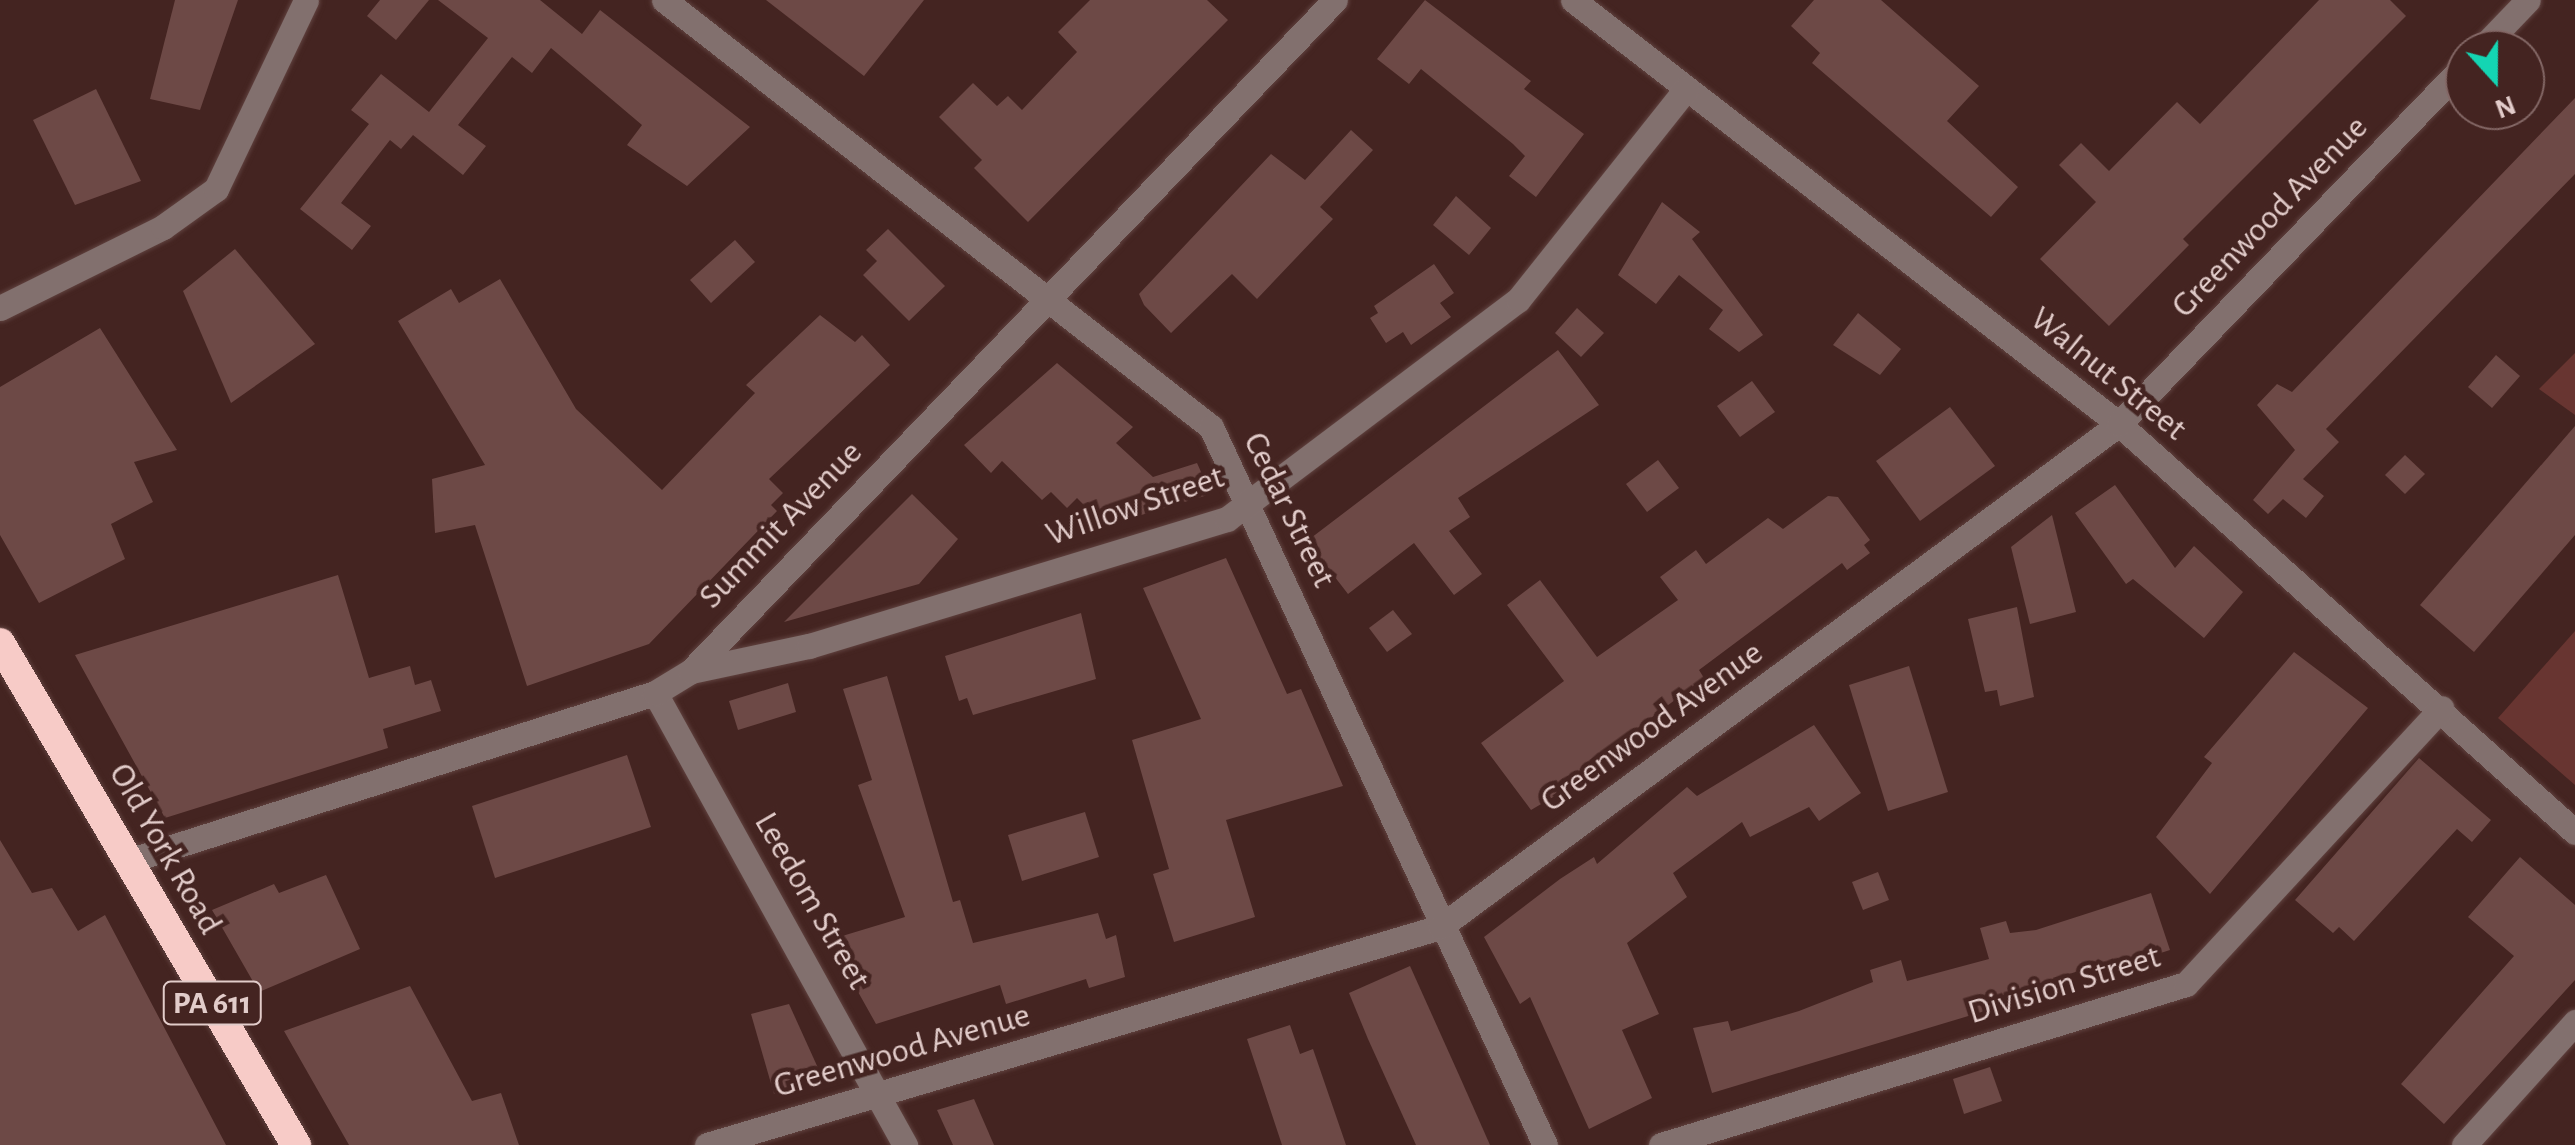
<!DOCTYPE html>
<html>
<head>
<meta charset="utf-8">
<style>
	body { margin:0 }
	#map { position:relative; width:2575px; height:1145px; overflow:hidden; background:#442421; font-family:"Alegreya Sans",sans-serif }
	div>[style] { position:absolute }
	.green>* { inset:0; background:#683531 }
	.building>* { inset:0; background:#6d4946 }
	.roads { filter:drop-shadow(0 0 2px #60423f) drop-shadow(0 0 2px #60423f) }
	.minor>* { height:25px; margin:-12.5px; padding:0 12.5px; transform-origin:12.5px; border-radius:12.5px; background:#82706e }
	.highway>* { height:30px; margin:-15px; padding:0 15px; transform-origin:15px; border-radius:15px; background:#f7cbc7 }
	span { translate:-50% -50%; white-space:nowrap; text-align:center; line-height:1.15; -webkit-text-stroke:9px #442421; paint-order:stroke }
	.shield-label span { padding:2px 8px; background:#442421; border:2px solid; border-radius:8px; -webkit-text-stroke-width:0 }
	.shield-label { font-size:32px; color:#e2ccca; font-weight:700 }
	.street-label { font-size:35px; color:#e2ccca }
	.north { position:absolute; left:2445px; top:30px; width:100px; height:100px; box-sizing:border-box; background:#442421; border:2px solid #836765; border-radius:50%; rotate:159deg; font-size:28px; font-weight:700; line-height:40px; text-align:center; color:#e2ccca }
	.north::after { content:''; display:block; margin:auto; width:35px; height:45px; background:#14d5b3; clip-path:polygon(50% 0,100% 100%,50% 72%,0 100%) }
</style>
</head>
<body>
<div id="map">
	<div class="green">
		<div style="clip-path:polygon(2575px 353px,2575px 415px,2539px 389px)"></div>
		<div style="clip-path:polygon(2575px 631px,2575px 785px,2498px 718px)"></div>
	</div>
	<div class="building">
		<div style="clip-path:polygon(175px 0,238px 0,200px 110px,150px 99px)"></div>
		<div style="clip-path:polygon(380px 0,429px 0,396px 40px,367px 16px)"></div>
		<div style="clip-path:polygon(438px 0,540px 0,582px 34px,600px 10px,750px 127px,687px 186px,627px 145px,642px 125px,551px 48px,532px 73px,512px 57px,458px 125px,486px 146px,463px 175px,413px 135px,401px 149px,390px 140px,341px 203px,371px 226px,352px 250px,300px 209px,369px 124px,351px 110px,381px 74px,429px 112px,488px 38px)"></div>
		<div style="clip-path:polygon(766px 0,924px 0,864px 76px)"></div>
		<div style="clip-path:polygon(1090px 0,1207px 0,1228px 20px,1028px 222px,974px 168px,982px 160px,939px 117px,973px 83px,997px 106px,1008px 96px,1022px 110px,1077px 52px,1058px 32px)"></div>
		<div style="clip-path:polygon(1425px 0,1531px 81px,1524px 89px,1584px 134px,1536px 197px,1509px 176px,1525px 156px,1513px 144px,1421px 69px,1409px 84px,1377px 59px)"></div>
		<div style="clip-path:polygon(1814px 0,1881px 0,1979px 86px,1947px 121px,2018px 187px,1991px 217px,1812px 63px,1820px 53px,1791px 26px)"></div>
		<div style="clip-path:polygon(2319px 0,2390px 0,2406px 16px,2183px 239px,2189px 245px,2109px 326px,2040px 259px,2096px 202px,2059px 165px,2081px 143px,2109px 171px,2177px 102px,2200px 124px)"></div>
		<div style="clip-path:polygon(96px 89px,141px 181px,75px 205px,33px 120px)"></div>
		<div style="clip-path:polygon(2575px 98px,2575px 174px,2326px 429px,2339px 442px,2303px 479px,2324px 496px,2306px 518px,2283px 499px,2268px 514px,2253px 500px,2295px 450px,2257px 405px,2277px 384px,2292px 392px)"></div>
		<div style="clip-path:polygon(1351px 130px,1373px 150px,1320px 207px,1333px 219px,1257px 299px,1232px 274px,1171px 333px,1144px 305px,1139px 294px,1271px 154px,1305px 180px)"></div>
		<div style="clip-path:polygon(1456px 196px,1491px 228px,1469px 255px,1433px 225px)"></div>
		<div style="clip-path:polygon(1662px 202px,1700px 232px,1692px 239px,1763px 335px,1739px 352px,1709px 329px,1723px 310px,1679px 275px,1656px 304px,1618px 275px)"></div>
		<div style="clip-path:polygon(888px 229px,945px 286px,909px 321px,863px 275px,877px 261px,866px 250px)"></div>
		<div style="clip-path:polygon(735px 240px,755px 262px,711px 303px,690px 280px)"></div>
		<div style="clip-path:polygon(235px 249px,315px 344px,231px 403px,183px 291px)"></div>
		<div style="clip-path:polygon(1434px 264px,1454px 293px,1440px 303px,1451px 317px,1411px 345px,1403px 332px,1386px 343px,1370px 318px,1378px 313px,1374px 306px)"></div>
		<div style="clip-path:polygon(500px 279px,576px 409px,662px 490px,755px 393px,746px 385px,820px 315px,855px 342px,862px 335px,890px 365px,769px 479px,783px 493px,771px 505px,777px 511px,649px 644px,527px 686px,475px 525px,435px 533px,432px 479px,485px 465px,398px 321px,451px 289px,459px 303px)"></div>
		<div style="clip-path:polygon(1577px 308px,1604px 333px,1581px 357px,1555px 333px)"></div>
		<div style="clip-path:polygon(1858px 313px,1901px 349px,1880px 375px,1833px 345px)"></div>
		<div style="clip-path:polygon(100px 328px,177px 450px,134px 462px,153px 502px,111px 524px,125px 559px,39px 603px,0 535px,0 387px)"></div>
		<div style="clip-path:polygon(1558px 350px,1599px 405px,1458px 498px,1470px 517px,1449px 531px,1482px 574px,1454px 595px,1414px 543px,1348px 594px,1307px 541px)"></div>
		<div style="clip-path:polygon(2496px 355px,2520px 376px,2492px 408px,2468px 387px)"></div>
		<div style="clip-path:polygon(1057px 363px,1133px 427px,1116px 443px,1153px 477px,1197px 463px,1211px 494px,1105px 526px,1077px 498px,1067px 508px,1051px 492px,1042px 500px,1002px 461px,991px 473px,964px 445px)"></div>
		<div style="clip-path:polygon(1752px 381px,1775px 412px,1740px 437px,1717px 406px)"></div>
		<div style="clip-path:polygon(1950px 407px,1995px 466px,1920px 521px,1876px 461px)"></div>
		<div style="clip-path:polygon(2575px 426px,2575px 535px,2474px 652px,2420px 605px)"></div>
		<div style="clip-path:polygon(2405px 455px,2425px 474px,2405px 494px,2385px 475px)"></div>
		<div style="clip-path:polygon(1658px 460px,1679px 488px,1647px 512px,1626px 484px)"></div>
		<div style="clip-path:polygon(2115px 485px,2175px 568px,2194px 546px,2243px 592px,2204px 638px,2133px 579px,2126px 584px,2075px 513px)"></div>
		<div style="clip-path:polygon(912px 494px,958px 539px,919px 584px,784px 622px)"></div>
		<div style="clip-path:polygon(1828px 496px,1838px 497px,1870px 540px,1864px 545px,1870px 553px,1847px 570px,1842px 563px,1699px 670px,1704px 678px,1573px 777px,1577px 783px,1531px 810px,1481px 743px,1564px 681px,1507px 605px,1540px 580px,1597px 657px,1678px 600px,1660px 577px,1696px 550px,1706px 564px,1768px 518px,1783px 529px)"></div>
		<div style="clip-path:polygon(2052px 515px,2076px 612px,2030px 624px,2011px 547px)"></div>
		<div style="clip-path:polygon(1226px 558px,1287px 694px,1301px 689px,1343px 786px,1226px 820px,1255px 917px,1174px 942px,1153px 874px,1169px 869px,1132px 740px,1201px 719px,1143px 588px)"></div>
		<div style="clip-path:polygon(338px 575px,369px 678px,410px 666px,415px 685px,431px 680px,441px 711px,383px 729px,388px 748px,165px 818px,75px 655px)"></div>
		<div style="clip-path:polygon(2017px 607px,2034px 697px,2000px 706px,1997px 690px,1985px 692px,1968px 619px)"></div>
		<div style="clip-path:polygon(1393px 610px,1412px 634px,1387px 652px,1369px 628px)"></div>
		<div style="clip-path:polygon(1081px 613px,1096px 679px,973px 715px,967px 698px,959px 701px,945px 656px)"></div>
		<div style="clip-path:polygon(2294px 652px,2368px 708px,2210px 894px,2156px 837px,2212px 763px,2204px 757px)"></div>
		<div style="clip-path:polygon(1909px 666px,1948px 792px,1888px 811px,1849px 685px)"></div>
		<div style="clip-path:polygon(887px 676px,953px 902px,960px 900px,973px 943px,1098px 913px,1106px 939px,1116px 935px,1125px 977px,1089px 988px,1086px 979px,1006px 1004px,1000px 985px,876px 1024px,829px 940px,905px 917px,858px 785px,872px 780px,843px 689px)"></div>
		<div style="clip-path:polygon(788px 683px,796px 712px,738px 730px,729px 701px)"></div>
		<div style="clip-path:polygon(1814px 725px,1861px 793px,1819px 821px,1809px 807px,1750px 837px,1742px 822px,1673px 873px,1687px 897px,1627px 943px,1659px 1014px,1622px 1030px,1652px 1098px,1589px 1129px,1530px 997px,1520px 1004px,1484px 937px,1560px 879px,1594px 857px,1597px 864px,1687px 787px,1697px 796px)"></div>
		<div style="clip-path:polygon(627px 755px,651px 827px,495px 878px,472px 806px)"></div>
		<div style="clip-path:polygon(2419px 758px,2491px 820px,2472px 842px,2457px 829px,2354px 941px,2339px 927px,2333px 933px,2295px 900px)"></div>
		<div style="clip-path:polygon(1085px 812px,1099px 857px,1022px 881px,1008px 835px)"></div>
		<div style="clip-path:polygon(0 840px,32px 893px,52px 888px,78px 931px,105px 915px,226px 1145px,0 1145px)"></div>
		<div style="clip-path:polygon(2520px 857px,2575px 905px,2575px 980px,2444px 1124px,2401px 1084px,2514px 956px,2468px 917px)"></div>
		<div style="clip-path:polygon(1878px 872px,1889px 900px,1863px 910px,1852px 882px)"></div>
		<div style="clip-path:polygon(326px 875px,360px 949px,259px 992px,212px 910px,274px 884px,279px 893px)"></div>
		<div style="clip-path:polygon(2151px 893px,2170px 950px,2093px 975px,2091px 967px,1982px 1002px,1985px 1011px,1712px 1093px,1693px 1028px,1728px 1021px,1731px 1031px,1799px 1011px,1873px 982px,1870px 970px,1901px 960px,1907px 981px,1989px 959px,1980px 928px,2006px 921px,2010px 933px,2036px 930px)"></div>
		<div style="clip-path:polygon(1410px 966px,1459px 1075px,1490px 1145px,1416px 1145px,1368px 1039px,1349px 993px)"></div>
		<div style="clip-path:polygon(410px 986px,472px 1101px,501px 1093px,519px 1145px,349px 1145px,284px 1031px)"></div>
		<div style="clip-path:polygon(789px 1004px,823px 1079px,774px 1094px,751px 1014px)"></div>
		<div style="clip-path:polygon(1290px 1025px,1300px 1054px,1313px 1049px,1346px 1145px,1282px 1145px,1247px 1039px)"></div>
		<div style="clip-path:polygon(1990px 1067px,2002px 1101px,1964px 1114px,1953px 1079px)"></div>
		<div style="clip-path:polygon(974px 1099px,994px 1145px,953px 1145px,937px 1110px)"></div>
	</div>
	<div class="roads">
		<div class="minor">
			<div style="left:664px;top:0;width:694px;rotate:37.98deg"></div>
			<div style="left:1211px;top:427px;width:792px;rotate:65.05deg"></div>
			<div style="left:1573px;top:0;width:691px;rotate:37.83deg"></div>
			<div style="left:2119px;top:424px;width:612px;rotate:41.82deg"></div>
			<div style="left:2480px;top:50px;width:69px;rotate:-46.2deg"></div>
			<div style="left:0;top:308px;width:182px;rotate:-26.4deg"></div>
			<div style="left:163px;top:227px;width:65px;rotate:-35.6deg"></div>
			<div style="left:216px;top:189px;width:209px;rotate:-64.5deg"></div>
			<div style="left:691px;top:671px;width:121px;rotate:-12deg"></div>
			<div style="left:809px;top:646px;width:437px;rotate:-16.9deg"></div>
			<div style="left:1227px;top:519px;width:364px;rotate:-37deg"></div>
			<div style="left:1518px;top:300px;width:270px;rotate:-51.5deg"></div>
			<div style="left:655px;top:693px;width:517px;rotate:61.05deg"></div>
			<div style="left:128px;top:861px;width:553px;rotate:-17.68deg"></div>
			<div style="left:655px;top:693px;width:42px;rotate:-31.4deg"></div>
			<div style="left:691px;top:671px;width:930px;rotate:-46.18deg"></div>
			<div style="left:707px;top:1145px;width:765px;rotate:-16.56deg"></div>
			<div style="left:1440px;top:927px;width:845px;rotate:-36.53deg"></div>
			<div style="left:2119px;top:424px;width:499px;rotate:-46.1deg"></div>
			<div style="left:1661px;top:1145px;width:549px;rotate:-17.05deg"></div>
			<div style="left:2186px;top:984px;width:376px;rotate:-47.2deg"></div>
			<div style="left:2464px;top:1145px;width:166px;rotate:-47.9deg"></div>
		</div>
		<div class="highway">
			<div style="left:0;top:643px;width:583px;rotate:59.47deg"></div>
		</div>
	</div>
	<div class="shield-label">
		<span style="left:212px;top:1003px">PA 611</span>
	</div>
	<div class="street-label">
		<span style="left:2270px;top:217px;rotate:-46deg">Greenwood Avenue</span>
		<span style="left:2108px;top:374px;rotate:39deg">Walnut Street</span>
		<span style="left:1135px;top:506px;rotate:-19deg">Willow Street</span>
		<span style="left:1289px;top:510px;rotate:64deg">Cedar Street</span>
		<span style="left:781px;top:525px;rotate:-46deg">Summit Avenue</span>
		<span style="left:1652px;top:727px;rotate:-36deg">Greenwood Avenue</span>
		<span style="left:165px;top:849px;rotate:60deg">Old York Road</span>
		<span style="left:812px;top:901px;rotate:60deg">Leedom Street</span>
		<span style="left:2064px;top:985px;rotate:-17deg">Division Street</span>
		<span style="left:902px;top:1051px;rotate:-16deg">Greenwood Avenue</span>
	</div>
	<div class="north">N</div>
</div>
</body>
</html>
